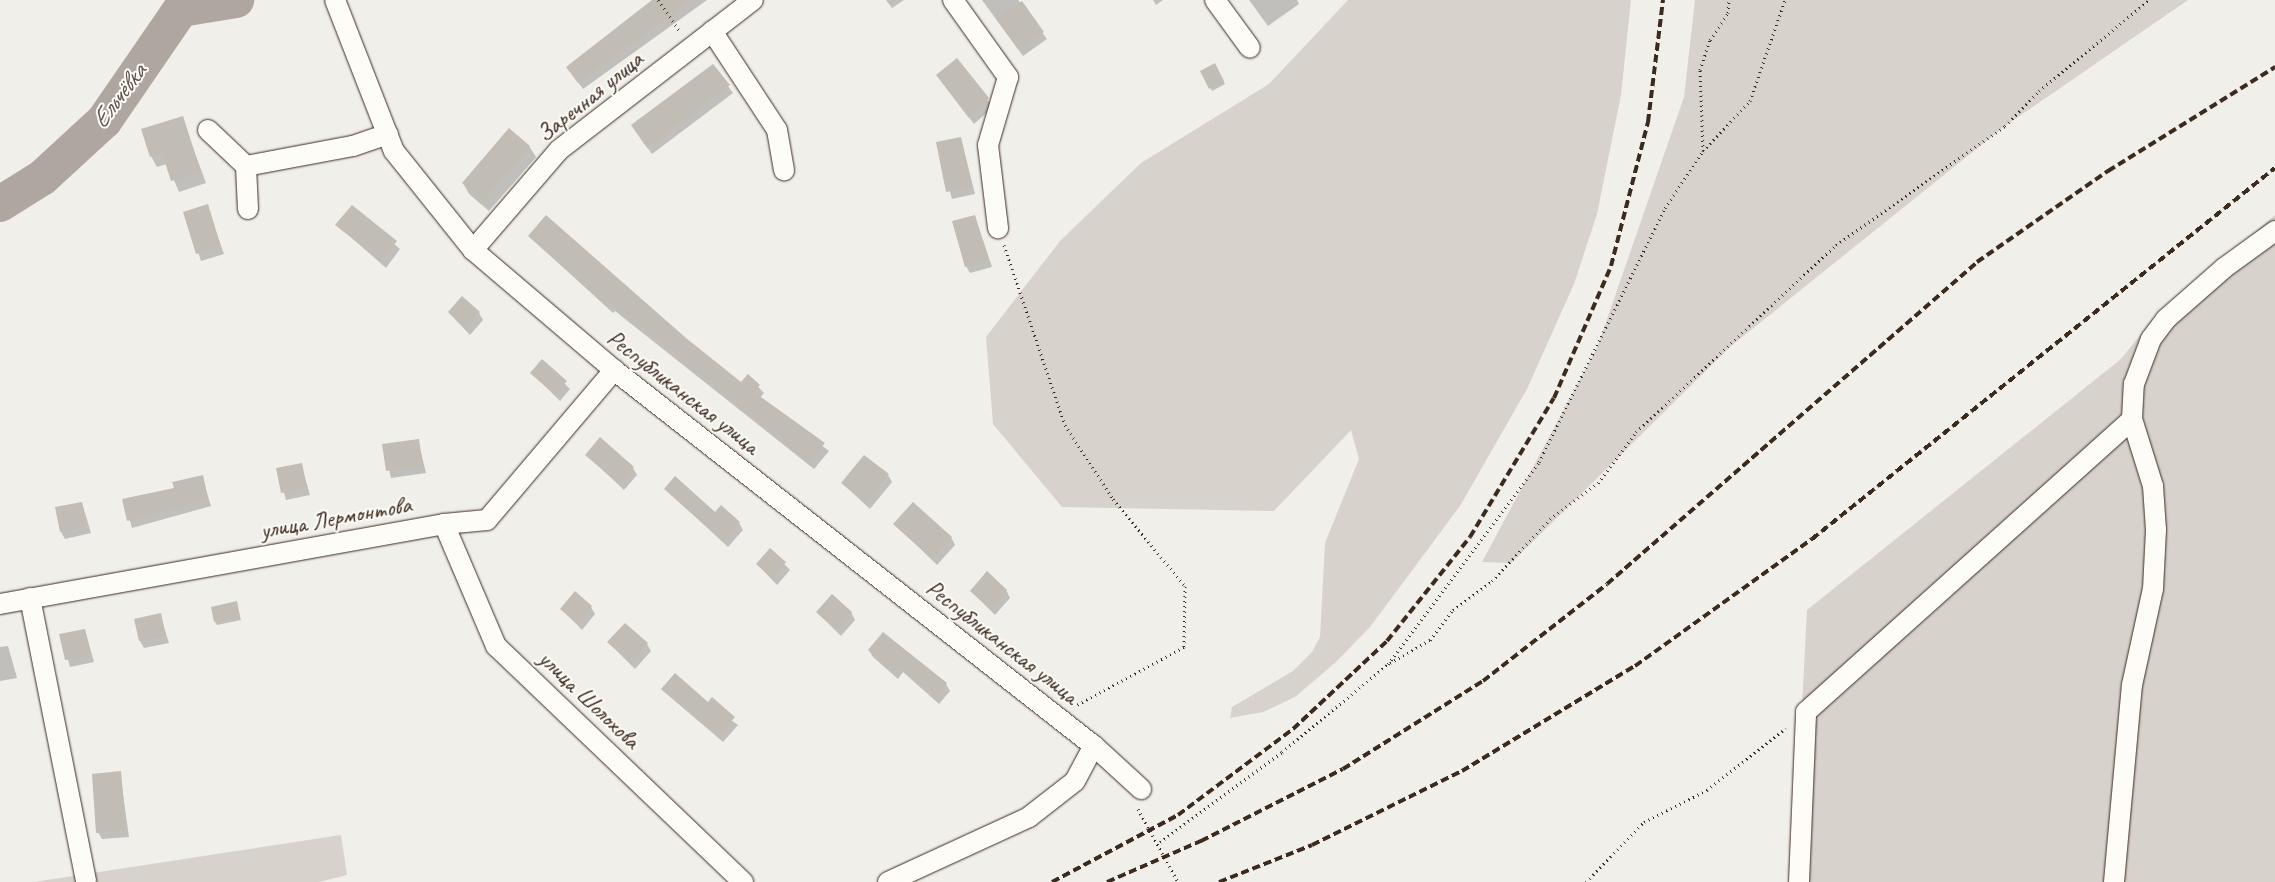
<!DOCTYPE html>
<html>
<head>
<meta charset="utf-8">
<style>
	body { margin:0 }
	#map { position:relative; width:2275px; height:882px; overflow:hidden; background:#f1efea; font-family:Caveat,sans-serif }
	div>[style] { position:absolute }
	.green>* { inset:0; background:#d7d2cc }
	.shadow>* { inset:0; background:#0003 }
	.river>* { height:36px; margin:-18px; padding:0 18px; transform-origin:18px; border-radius:18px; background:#aea69f }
	.building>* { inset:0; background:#c1bcb4 }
	.path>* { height:3px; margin-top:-1.5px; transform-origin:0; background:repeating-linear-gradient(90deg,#3b2a1e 0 1px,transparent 0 5px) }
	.roads { filter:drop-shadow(0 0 1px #3b2a1e) drop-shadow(0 0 1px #3b2a1e) }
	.minor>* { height:20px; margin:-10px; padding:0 10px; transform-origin:10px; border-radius:10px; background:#fdfcf7 }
	.rail>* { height:4px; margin-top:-2px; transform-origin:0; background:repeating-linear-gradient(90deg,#3b2a1e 0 8px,transparent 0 12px) }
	span { translate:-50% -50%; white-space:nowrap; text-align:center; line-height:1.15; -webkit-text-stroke:4px #fdfcf7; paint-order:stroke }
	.street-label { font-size:24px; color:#3b2a1e }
	.water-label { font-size:25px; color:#63554b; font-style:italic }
</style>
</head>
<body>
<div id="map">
	<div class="green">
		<div style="clip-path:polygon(1348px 0,1631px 0,1621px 95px,1597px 214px,1574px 284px,1527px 389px,1460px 506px,1370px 627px,1336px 662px,1295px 697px,1263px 712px,1230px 718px,1232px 707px,1293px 671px,1312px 652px,1320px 637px,1325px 543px,1359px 459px,1351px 430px,1274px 511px,1062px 507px,993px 424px,986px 337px,1060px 241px,1141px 163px,1269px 84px)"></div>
		<div style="clip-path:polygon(1695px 0,2188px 0,2005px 126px,1731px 346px,1511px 563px,1482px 562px,1597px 348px,1684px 97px)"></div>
		<div style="clip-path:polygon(2275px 215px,2275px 882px,1793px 882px,1807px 610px,2121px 359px,2153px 319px)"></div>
		<div style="clip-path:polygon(341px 835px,347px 875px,319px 882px,34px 882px)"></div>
	</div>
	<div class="shadow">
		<div style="clip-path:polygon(657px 0,707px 0,583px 89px,572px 74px)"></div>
		<div style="clip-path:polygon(886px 0,904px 0,892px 8px)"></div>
		<div style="clip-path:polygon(982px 0,1018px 0,1047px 39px,1023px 56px)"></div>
		<div style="clip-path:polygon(1153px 0,1163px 0,1156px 5px)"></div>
		<div style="clip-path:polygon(1249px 0,1297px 0,1299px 4px,1268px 26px)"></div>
		<div style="clip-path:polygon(957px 60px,993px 107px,974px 124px,937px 75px)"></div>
		<div style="clip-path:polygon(1215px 65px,1225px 84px,1212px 91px,1202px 72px)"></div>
		<div style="clip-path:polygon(713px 66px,733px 93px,652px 154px,637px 133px)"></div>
		<div style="clip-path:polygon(182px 118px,206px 183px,179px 192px,167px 164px,157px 167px,151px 156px)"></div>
		<div style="clip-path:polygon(961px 138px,975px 194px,952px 199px,937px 143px)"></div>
		<div style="clip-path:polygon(529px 146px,536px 157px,489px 211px,469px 194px,463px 183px)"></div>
		<div style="clip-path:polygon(207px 206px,224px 254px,201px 261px,185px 213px)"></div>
		<div style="clip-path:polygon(352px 207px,400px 249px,386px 268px,337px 225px)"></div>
		<div style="clip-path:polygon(975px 216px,992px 267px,970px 273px,966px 266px)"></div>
		<div style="clip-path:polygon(529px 236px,685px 339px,741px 384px,748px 376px,764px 393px,760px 398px,829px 451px,814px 469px,615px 311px,613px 313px)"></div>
		<div style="clip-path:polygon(449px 313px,479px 313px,483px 320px,470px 335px)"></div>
		<div style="clip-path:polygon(542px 361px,570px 389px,560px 401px,532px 373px)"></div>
		<div style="clip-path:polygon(418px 440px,426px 473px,391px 478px,383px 445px)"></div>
		<div style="clip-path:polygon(587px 455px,633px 468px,637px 475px,624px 490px)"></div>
		<div style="clip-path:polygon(301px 464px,310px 495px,286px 500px,277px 469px)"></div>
		<div style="clip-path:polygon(888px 475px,892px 482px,870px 509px,843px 484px)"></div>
		<div style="clip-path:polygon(202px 476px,211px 506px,132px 528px,124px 500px,175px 489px)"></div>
		<div style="clip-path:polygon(665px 489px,739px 523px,743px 530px,728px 547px)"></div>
		<div style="clip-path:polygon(82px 503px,91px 533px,65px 539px,61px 532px)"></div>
		<div style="clip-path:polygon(895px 524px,951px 537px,955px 545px,937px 565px)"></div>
		<div style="clip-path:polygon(770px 549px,790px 570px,777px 585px,757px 564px)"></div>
		<div style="clip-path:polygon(1006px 590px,1010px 598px,995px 615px,971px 591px)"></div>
		<div style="clip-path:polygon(236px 603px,241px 620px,217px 625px,215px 622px)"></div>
		<div style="clip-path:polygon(591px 607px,595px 614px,582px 630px,562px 609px)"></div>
		<div style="clip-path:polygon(817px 612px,851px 612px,855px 620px,841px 636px)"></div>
		<div style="clip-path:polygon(160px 615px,169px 643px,144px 648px,140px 641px)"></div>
		<div style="clip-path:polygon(85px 630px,94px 662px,70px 667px,61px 635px)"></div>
		<div style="clip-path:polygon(883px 634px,946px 684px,950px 691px,939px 704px,903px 672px,898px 679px,873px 657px,869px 650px)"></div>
		<div style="clip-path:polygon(609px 643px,647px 644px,651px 651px,635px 669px)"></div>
		<div style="clip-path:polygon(8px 646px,17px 678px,0 681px,0 647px)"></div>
		<div style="clip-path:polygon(662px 690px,708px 704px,738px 725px,723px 742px)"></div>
		<div style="clip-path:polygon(120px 773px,129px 837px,102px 839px,98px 832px)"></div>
	</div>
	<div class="river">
		<div style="left:0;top:204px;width:51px;rotate:-32.1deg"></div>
		<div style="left:43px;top:177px;width:83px;rotate:-42.6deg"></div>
		<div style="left:104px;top:121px;width:136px;rotate:-55.5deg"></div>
		<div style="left:181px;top:9px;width:56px;rotate:-9.3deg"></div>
	</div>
	<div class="building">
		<div style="clip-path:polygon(652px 0,692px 0,578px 83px,566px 67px)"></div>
		<div style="clip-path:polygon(1022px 1px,1044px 32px,1018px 49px,996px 19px)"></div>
		<div style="clip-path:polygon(957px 58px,989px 98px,969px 118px,936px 75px)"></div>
		<div style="clip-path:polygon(1215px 63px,1224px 81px,1209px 89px,1200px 71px)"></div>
		<div style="clip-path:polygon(713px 64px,730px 85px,647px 148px,631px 125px)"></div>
		<div style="clip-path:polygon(183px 116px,201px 172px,171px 181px,162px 153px,150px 157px,141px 129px)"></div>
		<div style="clip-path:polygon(509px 128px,530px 146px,483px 201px,462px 183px)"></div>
		<div style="clip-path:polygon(961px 137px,972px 187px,946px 192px,936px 142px)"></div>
		<div style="clip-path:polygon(208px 204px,221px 247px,196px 254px,183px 212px)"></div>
		<div style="clip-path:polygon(352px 205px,397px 241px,381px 261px,335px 225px)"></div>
		<div style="clip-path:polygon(546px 215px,686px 338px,741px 382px,748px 374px,760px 385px,754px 392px,825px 443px,809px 463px,668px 348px,611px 304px,608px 307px,528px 236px)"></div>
		<div style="clip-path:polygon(975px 215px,988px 260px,965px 267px,952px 221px)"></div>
		<div style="clip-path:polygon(462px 296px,480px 312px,466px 328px,448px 312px)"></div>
		<div style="clip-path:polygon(542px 359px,567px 381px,555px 395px,530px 373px)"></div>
		<div style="clip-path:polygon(600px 437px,634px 467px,619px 484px,585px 455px)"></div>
		<div style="clip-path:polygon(419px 439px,423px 466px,386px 471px,382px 444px)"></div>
		<div style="clip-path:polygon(864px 455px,889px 474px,866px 503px,841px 483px)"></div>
		<div style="clip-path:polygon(302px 463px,307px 488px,281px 493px,276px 468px)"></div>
		<div style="clip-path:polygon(203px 475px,208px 499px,127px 521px,122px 499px,174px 488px,172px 482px)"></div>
		<div style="clip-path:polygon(675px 476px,715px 512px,721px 505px,740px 522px,723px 541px,664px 489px)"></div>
		<div style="clip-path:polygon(82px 502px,87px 526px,60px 532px,55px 507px)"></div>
		<div style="clip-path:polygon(913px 502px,952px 537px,932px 559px,893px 524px)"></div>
		<div style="clip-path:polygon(770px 548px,786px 562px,772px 578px,756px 564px)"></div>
		<div style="clip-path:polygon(987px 571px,1007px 590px,990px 609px,970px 591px)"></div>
		<div style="clip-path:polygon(575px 591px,592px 606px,577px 624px,560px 609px)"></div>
		<div style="clip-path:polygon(832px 594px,852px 612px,836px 630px,816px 612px)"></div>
		<div style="clip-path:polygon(237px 601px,240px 617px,214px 622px,211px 607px)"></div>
		<div style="clip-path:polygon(161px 613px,166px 636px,139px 641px,134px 619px)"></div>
		<div style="clip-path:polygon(625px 623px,648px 643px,631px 663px,607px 642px)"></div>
		<div style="clip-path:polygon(85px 629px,91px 655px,65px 660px,59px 634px)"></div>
		<div style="clip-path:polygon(883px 632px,947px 683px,935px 697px,899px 666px,893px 672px,868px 650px)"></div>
		<div style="clip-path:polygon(675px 673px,708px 702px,712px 697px,735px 717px,719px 736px,661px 689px)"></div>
		<div style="clip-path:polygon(121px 771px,126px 830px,96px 833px,92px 774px)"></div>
	</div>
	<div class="path">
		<div style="left:658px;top:0;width:40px;rotate:55.1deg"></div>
		<div style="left:1703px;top:151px;width:81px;rotate:-92.1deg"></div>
		<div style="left:1700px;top:70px;width:32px;rotate:-72deg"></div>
		<div style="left:1710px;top:40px;width:32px;rotate:-56deg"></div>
		<div style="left:1728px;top:13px;width:13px;rotate:-86deg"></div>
		<div style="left:1004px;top:245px;width:190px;rotate:71.3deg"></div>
		<div style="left:1065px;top:425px;width:88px;rotate:57deg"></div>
		<div style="left:1113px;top:499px;width:113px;rotate:50.4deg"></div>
		<div style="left:1185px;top:586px;width:61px;rotate:90.9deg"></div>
		<div style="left:1184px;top:647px;width:124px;rotate:151.6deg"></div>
		<div style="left:1390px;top:663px;width:46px;rotate:-29.9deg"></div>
		<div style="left:1430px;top:640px;width:38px;rotate:-53deg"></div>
		<div style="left:1453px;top:610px;width:49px;rotate:-36.6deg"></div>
		<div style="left:1492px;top:581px;width:85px;rotate:-46.9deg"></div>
		<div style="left:1550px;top:519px;width:60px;rotate:-36.9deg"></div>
		<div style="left:1598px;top:483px;width:64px;rotate:-53.3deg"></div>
		<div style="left:1636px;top:432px;width:274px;rotate:-43.1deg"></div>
		<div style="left:1836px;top:245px;width:207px;rotate:-35.2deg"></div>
		<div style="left:2005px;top:126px;width:49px;rotate:-45.8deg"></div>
		<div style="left:2039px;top:91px;width:143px;rotate:-39.6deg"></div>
		<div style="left:1138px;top:809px;width:83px;rotate:61.3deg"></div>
		<div style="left:1160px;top:842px;width:152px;rotate:-36.4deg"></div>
		<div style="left:1282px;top:752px;width:138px;rotate:-39.7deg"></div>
		<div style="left:1388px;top:664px;width:252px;rotate:-53.2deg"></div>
		<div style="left:1539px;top:462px;width:284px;rotate:-63.6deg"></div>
		<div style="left:1665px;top:208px;width:69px;rotate:-56.3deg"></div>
		<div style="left:1703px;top:151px;width:69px;rotate:-46.8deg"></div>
		<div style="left:1750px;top:101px;width:107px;rotate:-70.9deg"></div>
		<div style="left:1586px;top:882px;width:83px;rotate:-46deg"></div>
		<div style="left:1644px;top:822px;width:71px;rotate:-26.9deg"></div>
		<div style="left:1707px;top:790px;width:100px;rotate:-38.1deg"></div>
	</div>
	<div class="roads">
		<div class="minor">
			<div style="left:335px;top:0;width:162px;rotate:68.7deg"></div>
			<div style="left:394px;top:151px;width:127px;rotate:51.4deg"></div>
			<div style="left:473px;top:250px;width:185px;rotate:40.4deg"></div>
			<div style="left:614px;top:370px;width:610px;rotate:38.07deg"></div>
			<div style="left:1094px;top:746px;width:64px;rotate:42.5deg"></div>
			<div style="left:953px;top:0;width:95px;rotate:54.5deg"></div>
			<div style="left:1008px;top:77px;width:71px;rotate:106.4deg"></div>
			<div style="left:988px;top:145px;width:84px;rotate:83.1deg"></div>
			<div style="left:1215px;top:0;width:59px;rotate:53.9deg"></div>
			<div style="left:712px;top:31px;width:118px;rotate:56.7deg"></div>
			<div style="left:777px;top:130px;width:41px;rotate:80.1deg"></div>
			<div style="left:208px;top:130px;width:52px;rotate:43.5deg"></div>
			<div style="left:248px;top:209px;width:43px;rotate:-92.7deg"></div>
			<div style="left:246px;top:166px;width:109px;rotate:-10.6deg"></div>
			<div style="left:353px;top:146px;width:37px;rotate:-19deg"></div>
			<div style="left:473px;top:250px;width:132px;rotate:-49.3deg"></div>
			<div style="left:559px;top:150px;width:245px;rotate:-37.7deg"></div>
			<div style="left:444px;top:524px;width:133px;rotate:66.9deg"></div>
			<div style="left:496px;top:646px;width:342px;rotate:43.7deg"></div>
			<div style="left:30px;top:598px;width:289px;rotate:78.8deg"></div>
			<div style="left:0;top:604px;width:451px;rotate:-10.2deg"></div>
			<div style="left:444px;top:524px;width:43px;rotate:-5.3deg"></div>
			<div style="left:487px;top:520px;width:197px;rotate:-49.7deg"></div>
			<div style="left:888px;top:882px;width:155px;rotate:-24.7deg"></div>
			<div style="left:1029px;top:817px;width:58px;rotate:-38deg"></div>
			<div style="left:1075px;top:781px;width:40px;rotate:-62deg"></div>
			<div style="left:1799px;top:882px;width:170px;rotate:-87.6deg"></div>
			<div style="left:1806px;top:712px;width:438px;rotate:-41.9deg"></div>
			<div style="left:2132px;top:419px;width:35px;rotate:-87deg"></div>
			<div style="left:2134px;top:384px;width:48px;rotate:-69.3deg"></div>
			<div style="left:2151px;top:339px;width:25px;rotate:-53deg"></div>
			<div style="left:2166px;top:319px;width:77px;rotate:-41.3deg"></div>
			<div style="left:2224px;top:268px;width:63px;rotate:-36deg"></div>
			<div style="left:2114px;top:882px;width:198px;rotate:-84.8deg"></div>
			<div style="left:2132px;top:685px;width:98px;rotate:-77.7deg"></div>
			<div style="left:2153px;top:589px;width:59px;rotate:-87.1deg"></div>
			<div style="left:2156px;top:530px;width:44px;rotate:-93.9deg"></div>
			<div style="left:2153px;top:486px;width:70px;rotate:-107.4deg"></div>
		</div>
	</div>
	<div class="rail">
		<div style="left:1052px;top:882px;width:143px;rotate:-28deg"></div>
		<div style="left:1178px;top:815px;width:144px;rotate:-36.8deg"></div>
		<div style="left:1293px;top:729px;width:129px;rotate:-43.1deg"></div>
		<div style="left:1387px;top:641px;width:133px;rotate:-51.4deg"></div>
		<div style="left:1470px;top:537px;width:162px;rotate:-58.9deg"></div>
		<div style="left:1554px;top:398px;width:144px;rotate:-66.6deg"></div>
		<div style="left:1611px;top:266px;width:149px;rotate:-75.6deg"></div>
		<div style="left:1648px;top:122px;width:123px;rotate:-83deg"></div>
		<div style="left:1107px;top:882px;width:103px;rotate:-23.6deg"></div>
		<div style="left:1201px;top:841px;width:159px;rotate:-26.9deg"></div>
		<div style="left:1343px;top:769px;width:165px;rotate:-32.2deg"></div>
		<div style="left:1483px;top:681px;width:157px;rotate:-38deg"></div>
		<div style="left:1607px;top:584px;width:490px;rotate:-41deg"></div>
		<div style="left:1977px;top:262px;width:160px;rotate:-34.8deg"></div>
		<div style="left:2108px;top:171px;width:197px;rotate:-31.9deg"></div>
		<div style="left:1219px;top:882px;width:100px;rotate:-21.7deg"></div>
		<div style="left:1312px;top:845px;width:167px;rotate:-26.3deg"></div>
		<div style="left:1462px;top:771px;width:202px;rotate:-31.3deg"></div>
		<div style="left:1635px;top:666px;width:218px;rotate:-35.7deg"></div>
		<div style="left:1812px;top:539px;width:593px;rotate:-38.71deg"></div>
	</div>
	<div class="street-label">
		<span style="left:590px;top:97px;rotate:-39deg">Заречная улица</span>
		<span style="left:683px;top:392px;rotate:38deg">Республиканская улица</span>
		<span style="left:336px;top:518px;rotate:-10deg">улица Лермонтова</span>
		<span style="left:1002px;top:642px;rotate:38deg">Республиканская улица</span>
		<span style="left:589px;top:700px;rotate:44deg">улица Шолохова</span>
	</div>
	<div class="water-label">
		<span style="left:119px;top:96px;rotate:-53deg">Ельчёвка</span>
	</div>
</div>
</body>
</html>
